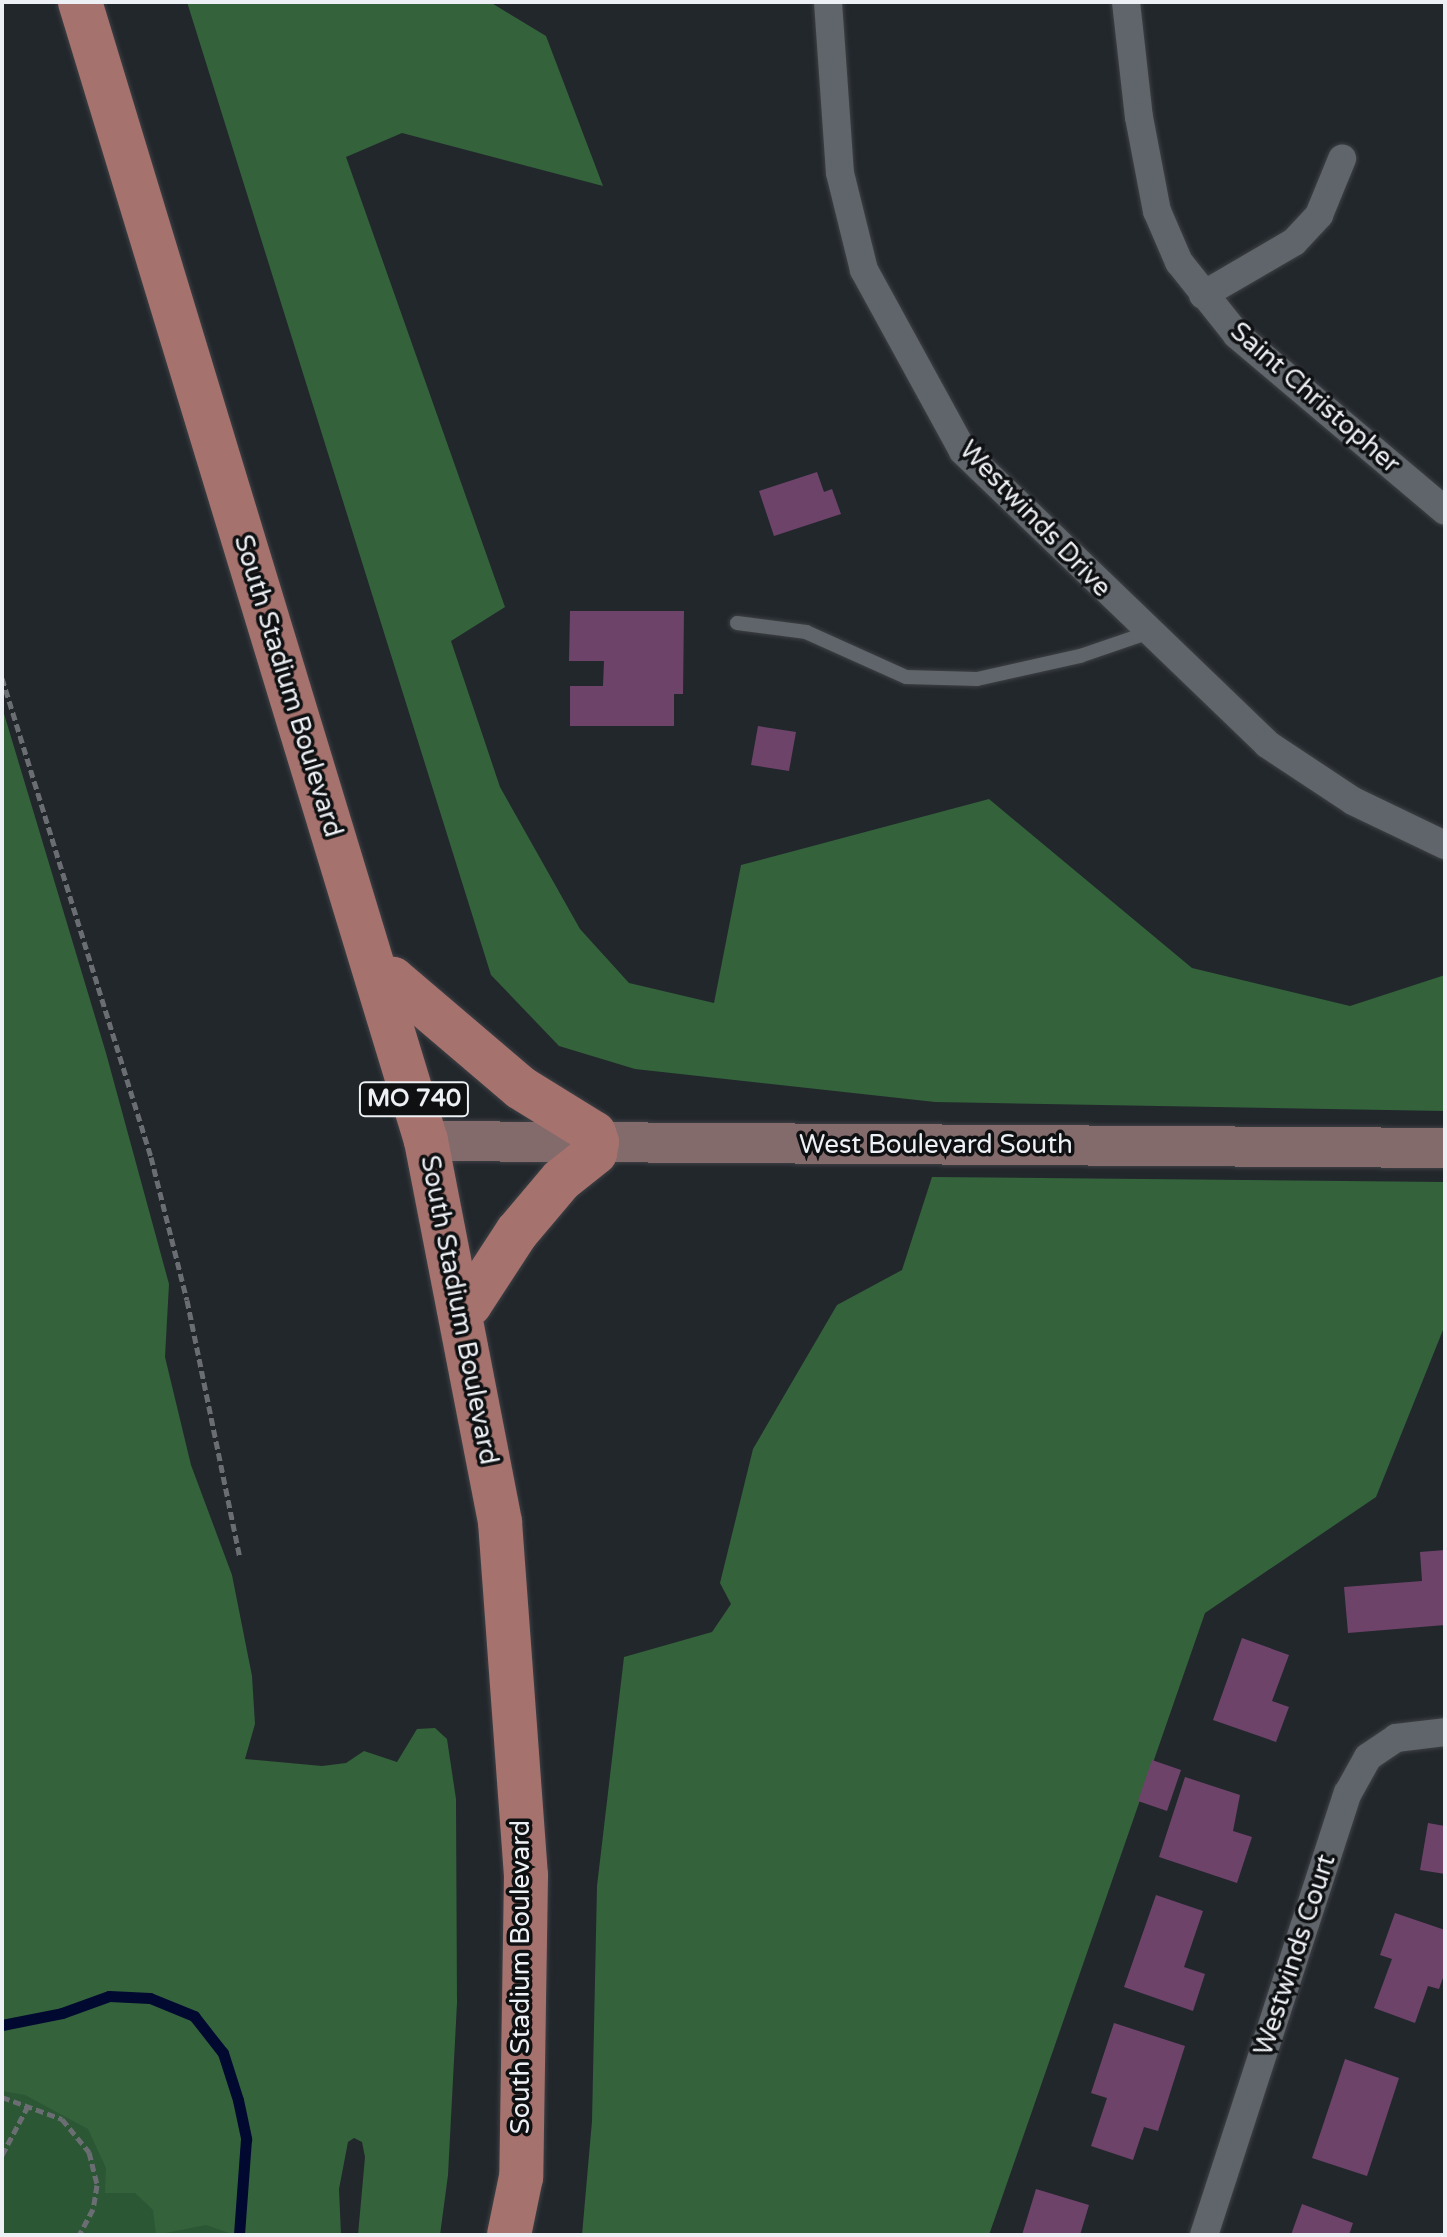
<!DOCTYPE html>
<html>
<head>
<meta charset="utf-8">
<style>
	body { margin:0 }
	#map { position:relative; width:1447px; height:2237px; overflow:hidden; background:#22272c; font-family:"Varela Round",sans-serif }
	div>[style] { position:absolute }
	.green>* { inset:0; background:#2c5734 }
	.forest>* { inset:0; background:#33623b }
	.stream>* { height:11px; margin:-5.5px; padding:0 5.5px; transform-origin:5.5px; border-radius:5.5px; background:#010931 }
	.building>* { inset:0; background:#6d436a }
	.path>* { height:5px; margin-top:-2.5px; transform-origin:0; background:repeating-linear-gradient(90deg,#6a6e73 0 8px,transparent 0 12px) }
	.roads { filter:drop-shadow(0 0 2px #3e4145) drop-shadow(0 0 2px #3e4145) }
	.lane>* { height:14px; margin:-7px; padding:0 7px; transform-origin:7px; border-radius:7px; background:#5f656a }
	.street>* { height:28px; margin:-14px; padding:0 14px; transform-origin:14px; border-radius:14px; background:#5f656a }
	.secondary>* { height:40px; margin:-20px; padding:0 20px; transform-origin:20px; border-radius:20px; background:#836b6c }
	.primary>* { height:44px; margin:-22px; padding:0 22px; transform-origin:22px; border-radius:22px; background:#a6726e }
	span { translate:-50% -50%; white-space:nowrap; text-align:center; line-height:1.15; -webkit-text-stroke:7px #0e1012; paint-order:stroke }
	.shield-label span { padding:2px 6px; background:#0e1012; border:2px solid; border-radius:6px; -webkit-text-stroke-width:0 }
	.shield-label { font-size:24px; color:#edf0f4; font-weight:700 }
	.street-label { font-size:26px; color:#edf0f4 }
	.frame { position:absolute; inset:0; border:4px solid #edf0f4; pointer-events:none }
</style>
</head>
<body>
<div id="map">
	<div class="green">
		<div style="clip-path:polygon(2px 2025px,262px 2235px,2px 2235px)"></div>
	</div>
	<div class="forest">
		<div style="clip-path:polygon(187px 2px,490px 2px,546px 36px,603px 186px,402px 133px,346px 157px,505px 607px,451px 641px,500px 787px,580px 929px,629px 983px,714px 1003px,741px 865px,989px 799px,1192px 968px,1350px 1006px,1445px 975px,1445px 1111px,935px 1102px,635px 1069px,559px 1046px,491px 975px)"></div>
		<div style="clip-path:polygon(2px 707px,106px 1053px,169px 1284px,165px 1357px,191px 1465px,232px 1575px,252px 1676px,255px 1724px,245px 1759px,322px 1766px,346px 1763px,364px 1751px,397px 1762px,417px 1729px,435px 1728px,447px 1739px,456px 1799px,457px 2003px,448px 2175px,440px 2235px,358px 2235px,365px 2157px,362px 2142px,354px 2138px,348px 2142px,339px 2189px,341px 2235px,235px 2235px,206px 2225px,156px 2235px,153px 2210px,135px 2193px,105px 2193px,106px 2168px,88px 2129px,25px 2095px,2px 2091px)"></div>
		<div style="clip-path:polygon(932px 1177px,1445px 1182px,1445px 1325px,1376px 1497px,1205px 1613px,989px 2235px,582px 2235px,592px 2121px,597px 1886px,624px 1657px,712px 1632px,731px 1604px,720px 1583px,753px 1449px,837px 1305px,902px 1270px)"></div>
	</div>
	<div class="stream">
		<div style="left:2px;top:2025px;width:61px;rotate:-11.3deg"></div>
		<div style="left:62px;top:2013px;width:50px;rotate:-19.9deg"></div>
		<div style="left:109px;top:1996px;width:41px;rotate:2.8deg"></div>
		<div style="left:150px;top:1998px;width:48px;rotate:22.2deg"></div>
		<div style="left:194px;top:2016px;width:47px;rotate:51.9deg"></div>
		<div style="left:223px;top:2053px;width:49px;rotate:72.3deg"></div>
		<div style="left:238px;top:2100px;width:40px;rotate:78deg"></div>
		<div style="left:246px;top:2139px;width:96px;rotate:94.2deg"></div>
	</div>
	<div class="building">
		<div style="clip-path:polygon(817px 472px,824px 492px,832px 489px,841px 514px,774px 536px,759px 491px)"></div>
		<div style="clip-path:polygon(570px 611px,684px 611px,683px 694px,674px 694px,674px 726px,570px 726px,570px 686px,603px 686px,604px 661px,569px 661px)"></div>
		<div style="clip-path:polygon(758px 726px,796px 732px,789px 771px,751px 765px)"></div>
		<div style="clip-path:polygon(1445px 1550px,1445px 1625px,1348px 1633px,1344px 1587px,1422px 1581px,1420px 1552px)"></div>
		<div style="clip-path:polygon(1242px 1638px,1289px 1655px,1272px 1701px,1289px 1707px,1276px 1742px,1213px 1720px)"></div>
		<div style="clip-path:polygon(1152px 1760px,1181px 1770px,1167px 1811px,1138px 1801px)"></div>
		<div style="clip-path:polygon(1185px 1777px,1240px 1795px,1233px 1831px,1252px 1837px,1237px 1883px,1159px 1857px)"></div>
		<div style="clip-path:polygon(1428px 1823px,1445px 1826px,1445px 1874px,1420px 1870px)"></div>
		<div style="clip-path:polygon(1156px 1895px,1203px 1911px,1184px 1967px,1205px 1974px,1193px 2011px,1124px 1987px)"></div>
		<div style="clip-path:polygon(1395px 1913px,1445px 1930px,1445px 1972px,1439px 1989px,1428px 1986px,1415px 2023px,1374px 2008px,1392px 1959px,1380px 1955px)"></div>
		<div style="clip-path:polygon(1114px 2023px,1185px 2046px,1158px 2131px,1144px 2127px,1133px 2160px,1091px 2146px,1107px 2098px,1091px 2093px)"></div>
		<div style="clip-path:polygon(1345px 2059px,1399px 2078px,1367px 2176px,1312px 2158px)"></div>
		<div style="clip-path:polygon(1036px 2189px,1089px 2205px,1080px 2235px,1022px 2235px)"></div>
		<div style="clip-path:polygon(1302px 2204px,1353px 2223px,1349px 2235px,1291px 2235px)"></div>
	</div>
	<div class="path">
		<div style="left:2px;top:678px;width:502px;rotate:72.72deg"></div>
		<div style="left:151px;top:1157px;width:147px;rotate:75.9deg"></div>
		<div style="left:187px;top:1300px;width:263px;rotate:78.4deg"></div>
		<div style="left:2px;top:2097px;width:64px;rotate:20.1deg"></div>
		<div style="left:62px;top:2119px;width:43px;rotate:50.7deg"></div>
		<div style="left:89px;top:2152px;width:34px;rotate:76deg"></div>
		<div style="left:97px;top:2185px;width:24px;rotate:99deg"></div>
		<div style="left:93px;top:2209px;width:30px;rotate:118deg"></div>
		<div style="left:2px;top:2155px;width:58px;rotate:-62.1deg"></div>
	</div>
	<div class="roads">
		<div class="lane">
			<div style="left:737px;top:623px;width:70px;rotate:7.4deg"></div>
			<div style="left:806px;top:632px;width:110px;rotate:24.2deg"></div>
			<div style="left:906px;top:677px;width:71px;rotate:1.6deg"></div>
			<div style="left:977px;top:679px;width:106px;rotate:-12.6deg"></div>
			<div style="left:1080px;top:656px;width:71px;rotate:-18.9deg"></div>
		</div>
		<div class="street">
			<div style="left:828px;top:2px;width:171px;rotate:86deg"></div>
			<div style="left:840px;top:173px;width:100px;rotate:76.1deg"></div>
			<div style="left:864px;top:270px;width:206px;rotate:61.3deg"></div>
			<div style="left:963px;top:451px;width:422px;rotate:43.9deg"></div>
			<div style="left:1267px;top:744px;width:103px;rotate:33.5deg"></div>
			<div style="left:1353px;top:801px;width:102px;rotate:25.6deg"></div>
			<div style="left:1126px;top:2px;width:116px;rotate:83.6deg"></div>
			<div style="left:1139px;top:117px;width:96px;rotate:79.2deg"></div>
			<div style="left:1157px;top:211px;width:56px;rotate:66.7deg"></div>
			<div style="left:1179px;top:262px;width:93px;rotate:51.5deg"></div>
			<div style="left:1237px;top:335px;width:272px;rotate:40.2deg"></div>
			<div style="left:1203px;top:295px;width:105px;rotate:-30.2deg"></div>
			<div style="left:1294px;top:242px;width:37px;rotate:-47deg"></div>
			<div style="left:1319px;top:215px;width:61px;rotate:-67.7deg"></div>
			<div style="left:1204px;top:2235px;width:465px;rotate:-72deg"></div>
			<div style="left:1348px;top:1793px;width:41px;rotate:-60.9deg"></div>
			<div style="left:1368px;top:1757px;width:34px;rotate:-34deg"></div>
			<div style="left:1396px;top:1738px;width:49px;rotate:-7deg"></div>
		</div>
		<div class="secondary">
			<div style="left:426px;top:1141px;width:1019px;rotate:0.39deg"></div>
		</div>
		<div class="primary">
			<div style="left:80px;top:2px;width:1190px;rotate:73.1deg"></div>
			<div style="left:426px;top:1141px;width:388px;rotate:79deg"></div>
			<div style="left:500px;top:1522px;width:354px;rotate:85.8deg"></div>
			<div style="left:526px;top:1875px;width:302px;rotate:90.9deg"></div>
			<div style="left:521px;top:2177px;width:59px;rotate:101.7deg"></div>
			<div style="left:377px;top:977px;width:16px;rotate:7deg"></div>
			<div style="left:393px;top:979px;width:168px;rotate:40.4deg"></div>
			<div style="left:521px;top:1088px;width:86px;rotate:31.7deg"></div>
			<div style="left:594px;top:1133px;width:9px;rotate:72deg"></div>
			<div style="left:597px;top:1142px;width:11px;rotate:100deg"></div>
			<div style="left:595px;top:1153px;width:43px;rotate:141.5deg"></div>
			<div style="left:561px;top:1180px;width:68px;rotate:130.2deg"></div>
			<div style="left:517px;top:1232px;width:86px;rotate:123.1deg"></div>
			<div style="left:470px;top:1304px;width:12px;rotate:160deg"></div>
		</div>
	</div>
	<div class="shield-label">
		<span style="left:414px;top:1099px">MO 740</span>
	</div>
	<div class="street-label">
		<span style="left:1315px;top:398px;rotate:41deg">Saint Christopher</span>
		<span style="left:1035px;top:519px;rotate:46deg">Westwinds Drive</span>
		<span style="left:288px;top:686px;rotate:73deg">South Stadium Boulevard</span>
		<span style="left:936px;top:1145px">West Boulevard South</span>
		<span style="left:459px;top:1310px;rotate:79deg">South Stadium Boulevard</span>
		<span style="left:1295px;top:1955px;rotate:-72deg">Westwinds Court</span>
		<span style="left:521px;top:1977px;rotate:-90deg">South Stadium Boulevard</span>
	</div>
	<div class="frame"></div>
</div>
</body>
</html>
